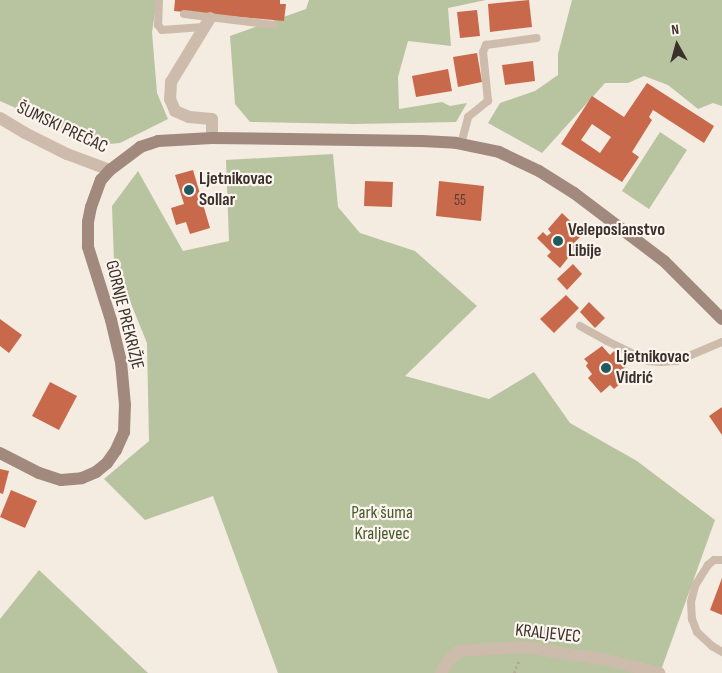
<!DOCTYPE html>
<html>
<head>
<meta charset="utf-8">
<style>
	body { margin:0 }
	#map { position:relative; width:722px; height:673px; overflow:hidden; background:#f4ebe1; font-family:"Sofia Sans Condensed",sans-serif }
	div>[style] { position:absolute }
	.green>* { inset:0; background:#b8c4a0 }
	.building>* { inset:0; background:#c8694b }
	.path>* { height:2.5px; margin-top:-1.25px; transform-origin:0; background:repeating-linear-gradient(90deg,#b9a596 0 2.5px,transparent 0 5px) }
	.lane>* { height:8px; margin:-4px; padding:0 4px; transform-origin:4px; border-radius:4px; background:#cdbbac }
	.street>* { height:12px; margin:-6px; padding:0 6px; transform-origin:6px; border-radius:6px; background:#cdbbac }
	.secondary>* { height:12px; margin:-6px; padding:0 6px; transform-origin:6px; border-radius:6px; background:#a18a7d }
	.dots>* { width:14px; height:14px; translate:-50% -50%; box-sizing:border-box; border:2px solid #fbf5ee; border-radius:50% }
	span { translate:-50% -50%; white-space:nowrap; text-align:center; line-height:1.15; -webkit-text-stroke:4.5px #fbf5ee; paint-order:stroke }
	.number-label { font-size:15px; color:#5e3e33 }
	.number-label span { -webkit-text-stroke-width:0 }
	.street-label { font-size:18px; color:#3b302b }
	.poi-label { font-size:18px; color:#3b302b; font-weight:700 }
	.left { translate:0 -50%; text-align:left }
	.park-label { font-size:18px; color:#4a5a2e }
	.north { position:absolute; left:652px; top:20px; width:50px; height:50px; -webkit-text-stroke:4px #fbf5ee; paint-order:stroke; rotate:353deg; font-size:14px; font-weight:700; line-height:20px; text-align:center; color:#3b302b }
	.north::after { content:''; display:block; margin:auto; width:18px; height:22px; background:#3b302b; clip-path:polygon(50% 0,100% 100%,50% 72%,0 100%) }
</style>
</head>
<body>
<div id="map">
	<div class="green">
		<div style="clip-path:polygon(0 0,157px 0,152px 32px,157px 93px,168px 119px,120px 143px,99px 145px,0 101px)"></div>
		<div style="clip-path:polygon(309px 0,486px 0,448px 8px,451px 46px,408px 41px,398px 77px,399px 109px,442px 102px,450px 106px,467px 103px,456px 122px,354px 124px,250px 122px,235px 104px,230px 36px,306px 9px)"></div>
		<div style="clip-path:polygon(572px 0,722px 0,722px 106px,713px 103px,698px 109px,668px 85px,644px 76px,628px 83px,605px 83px,542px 153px,488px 123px,500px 103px,535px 91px,558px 75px,558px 54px)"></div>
		<div style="clip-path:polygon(660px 132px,687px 150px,649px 209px,622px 191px)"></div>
		<div style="clip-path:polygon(333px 154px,338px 207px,360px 233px,415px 251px,477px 306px,405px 376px,489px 399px,534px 372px,570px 423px,637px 461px,715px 520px,660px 673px,278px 673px,213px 496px,145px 520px,104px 479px,149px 441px,147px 343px,114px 262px,112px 206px,138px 171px,183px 251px,229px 241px,226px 160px)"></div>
		<div style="clip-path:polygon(39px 570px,148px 673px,0 673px,0 619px)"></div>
	</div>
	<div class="building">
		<div style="clip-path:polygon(175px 0,280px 0,280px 4px,286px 4px,284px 21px,174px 11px)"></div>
		<div style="clip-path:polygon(529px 0,532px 27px,490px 32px,488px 4px)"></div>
		<div style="clip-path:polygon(477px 10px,480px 36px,460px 38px,457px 12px)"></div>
		<div style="clip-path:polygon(477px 53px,482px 82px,458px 87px,453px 57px)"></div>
		<div style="clip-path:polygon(533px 61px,535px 81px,505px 85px,502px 65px)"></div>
		<div style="clip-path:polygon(448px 69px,452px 91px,416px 97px,412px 76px)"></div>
		<div style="clip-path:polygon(evenodd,647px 83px,714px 126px,704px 143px,653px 110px,649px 117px,652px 120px,632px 152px,639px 157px,622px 182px,561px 144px,592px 96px,624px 117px,647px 83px,592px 124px,611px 137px,600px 153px,581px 140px,592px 124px)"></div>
		<div style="clip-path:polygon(193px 170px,210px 228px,190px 234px,186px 222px,176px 225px,171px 208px,184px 204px,175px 175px)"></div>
		<div style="clip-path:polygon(365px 181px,393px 182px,392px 207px,364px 206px)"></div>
		<div style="clip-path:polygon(439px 181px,484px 186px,481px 221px,436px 216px)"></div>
		<div style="clip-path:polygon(562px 213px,581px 231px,579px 233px,582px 235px,573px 244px,576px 248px,560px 268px,547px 256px,551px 252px,537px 238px,543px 232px,547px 236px,551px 233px,548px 229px)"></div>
		<div style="clip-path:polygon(573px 264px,582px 274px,567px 290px,557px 279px)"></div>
		<div style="clip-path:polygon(566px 295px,579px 308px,554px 333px,540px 319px)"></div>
		<div style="clip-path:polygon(589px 302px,605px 318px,595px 328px,580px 312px)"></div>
		<div style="clip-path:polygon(0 319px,22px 335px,9px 353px,0 346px)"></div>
		<div style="clip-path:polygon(602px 346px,610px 355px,614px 351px,627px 366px,622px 370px,628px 377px,614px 389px,610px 385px,601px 393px,588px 378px,592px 374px,586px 366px,588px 363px,584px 359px)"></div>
		<div style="clip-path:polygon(50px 382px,77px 396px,59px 430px,32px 416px)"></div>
		<div style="clip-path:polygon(722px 407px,722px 435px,709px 416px)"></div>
		<div style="clip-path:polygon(0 469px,9px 471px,3px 494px,0 493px)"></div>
		<div style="clip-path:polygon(11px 490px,37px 501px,25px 528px,0 517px)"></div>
		<div style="clip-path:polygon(722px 578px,722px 615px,710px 610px)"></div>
	</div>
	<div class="path">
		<div style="left:514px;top:673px;width:14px;rotate:-69deg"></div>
	</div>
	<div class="lane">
		<div style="left:159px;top:0;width:25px;rotate:92deg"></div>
		<div style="left:158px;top:25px;width:6px;rotate:51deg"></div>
		<div style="left:162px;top:30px;width:41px;rotate:-4.2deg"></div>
		<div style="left:184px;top:14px;width:91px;rotate:7deg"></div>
		<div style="left:461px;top:144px;width:28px;rotate:-75deg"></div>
		<div style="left:468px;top:117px;width:26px;rotate:-39deg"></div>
		<div style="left:488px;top:101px;width:49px;rotate:-95.8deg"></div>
		<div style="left:483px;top:52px;width:8px;rotate:-67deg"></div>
		<div style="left:486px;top:45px;width:51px;rotate:-7.8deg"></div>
		<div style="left:580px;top:326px;width:31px;rotate:29deg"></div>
		<div style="left:607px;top:341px;width:46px;rotate:26deg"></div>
		<div style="left:648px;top:361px;width:13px;rotate:4deg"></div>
		<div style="left:661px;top:362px;width:16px;rotate:-4deg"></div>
		<div style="left:677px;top:361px;width:49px;rotate:-22.9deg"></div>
		<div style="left:722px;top:560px;width:8px;rotate:180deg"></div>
		<div style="left:714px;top:560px;width:8px;rotate:140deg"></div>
		<div style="left:708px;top:565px;width:25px;rotate:122deg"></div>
		<div style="left:695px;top:586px;width:16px;rotate:104deg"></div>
		<div style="left:691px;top:602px;width:17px;rotate:87deg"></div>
		<div style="left:692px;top:619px;width:14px;rotate:69deg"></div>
		<div style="left:697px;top:632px;width:21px;rotate:43deg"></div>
		<div style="left:712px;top:646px;width:12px;rotate:31deg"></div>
	</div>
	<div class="street">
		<div style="left:210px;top:18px;width:75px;rotate:121.4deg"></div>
		<div style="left:171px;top:82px;width:17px;rotate:93deg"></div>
		<div style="left:170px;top:99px;width:13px;rotate:67deg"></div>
		<div style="left:175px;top:111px;width:15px;rotate:23deg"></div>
		<div style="left:189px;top:117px;width:23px;rotate:5deg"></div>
		<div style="left:212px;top:119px;width:19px;rotate:90deg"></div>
		<div style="left:0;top:118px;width:29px;rotate:31deg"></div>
		<div style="left:25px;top:133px;width:47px;rotate:26.6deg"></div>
		<div style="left:67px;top:154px;width:46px;rotate:20.4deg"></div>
		<div style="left:441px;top:673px;width:13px;rotate:-61deg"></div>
		<div style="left:447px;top:662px;width:16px;rotate:-43deg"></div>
		<div style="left:459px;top:651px;width:65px;rotate:-3.5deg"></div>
		<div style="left:524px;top:647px;width:84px;rotate:8.9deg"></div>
		<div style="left:607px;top:660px;width:54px;rotate:14deg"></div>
	</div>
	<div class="secondary">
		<div style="left:0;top:453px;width:44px;rotate:27.1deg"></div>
		<div style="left:39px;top:473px;width:23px;rotate:18deg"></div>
		<div style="left:61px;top:480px;width:21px;rotate:-5deg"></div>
		<div style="left:82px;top:478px;width:15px;rotate:-23deg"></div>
		<div style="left:96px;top:472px;width:14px;rotate:-39deg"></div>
		<div style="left:107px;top:463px;width:16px;rotate:-55deg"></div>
		<div style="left:116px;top:450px;width:20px;rotate:-66deg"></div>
		<div style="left:124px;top:432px;width:27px;rotate:-88deg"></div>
		<div style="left:125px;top:405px;width:43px;rotate:-95.3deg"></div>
		<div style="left:121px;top:362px;width:43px;rotate:-103.4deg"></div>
		<div style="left:111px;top:320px;width:77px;rotate:-107.5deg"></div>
		<div style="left:88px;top:247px;width:25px;rotate:-90deg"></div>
		<div style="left:88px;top:222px;width:15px;rotate:-79deg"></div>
		<div style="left:91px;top:207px;width:29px;rotate:-70deg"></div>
		<div style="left:101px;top:180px;width:13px;rotate:-48deg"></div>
		<div style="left:110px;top:170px;width:38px;rotate:-37deg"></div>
		<div style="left:140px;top:147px;width:19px;rotate:-18deg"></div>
		<div style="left:158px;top:141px;width:54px;rotate:-3.2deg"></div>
		<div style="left:212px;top:138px;width:210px;rotate:0.8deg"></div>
		<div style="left:422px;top:141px;width:34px;rotate:3deg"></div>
		<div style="left:456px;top:143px;width:44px;rotate:11.8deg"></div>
		<div style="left:499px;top:152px;width:44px;rotate:25.4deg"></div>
		<div style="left:539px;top:171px;width:41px;rotate:32.2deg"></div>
		<div style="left:574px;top:193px;width:113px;rotate:37.1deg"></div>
		<div style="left:664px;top:261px;width:82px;rotate:45deg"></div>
	</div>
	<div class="dots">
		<div style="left:189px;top:190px;background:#1f5a5e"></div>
		<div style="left:558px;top:241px;background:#1f5a5e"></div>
		<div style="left:606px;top:368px;background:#1f5a5e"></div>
	</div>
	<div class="number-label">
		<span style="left:460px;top:201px">55</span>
	</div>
	<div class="street-label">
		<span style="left:62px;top:128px;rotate:25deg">ŠUMSKI PREČAC</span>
		<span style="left:124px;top:315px;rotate:76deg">GORNJE PREKRIŽJE</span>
		<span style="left:548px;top:634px;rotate:6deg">KRALJEVEC</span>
	</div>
	<div class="poi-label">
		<span class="left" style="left:199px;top:190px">Ljetnikovac<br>Sollar</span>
		<span class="left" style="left:568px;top:241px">Veleposlanstvo<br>Libije</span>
		<span class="left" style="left:616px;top:368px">Ljetnikovac<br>Vidrić</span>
	</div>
	<div class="park-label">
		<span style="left:382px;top:524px">Park šuma<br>Kraljevec</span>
	</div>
	<div class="north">N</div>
</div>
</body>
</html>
